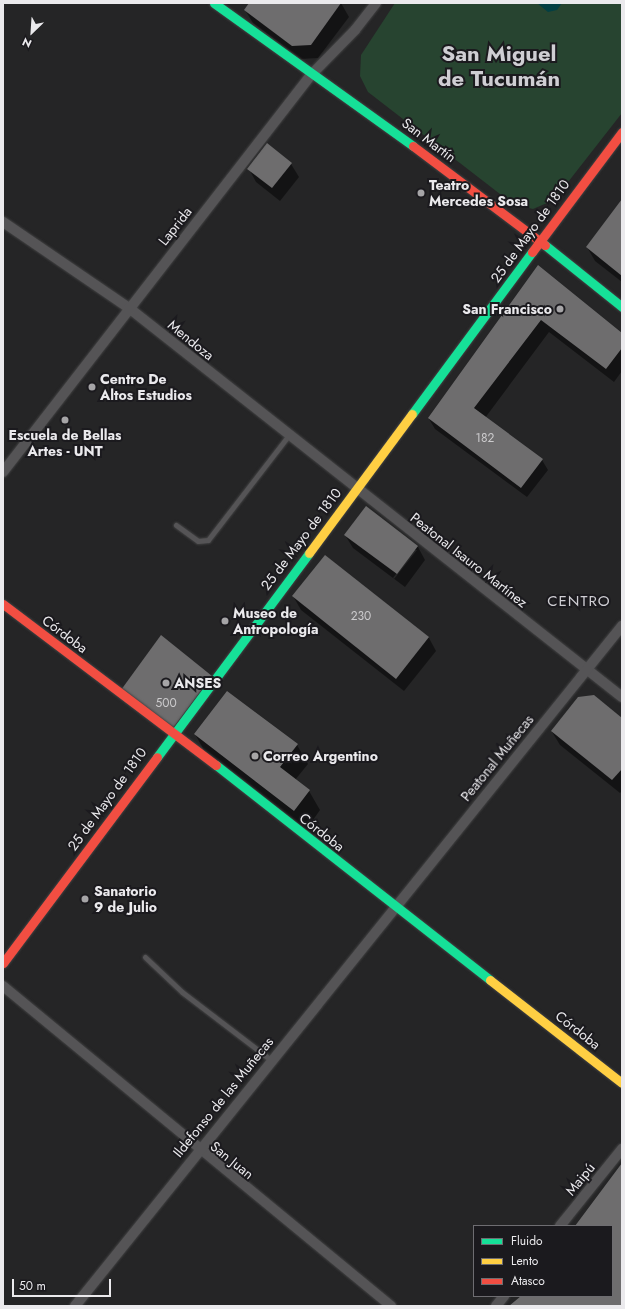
<!DOCTYPE html>
<html>
<head>
<meta charset="utf-8">
<style>
	body { margin:0 }
	#map { position:relative; width:625px; height:1309px; overflow:hidden; background:#252526; font-family:Jost,sans-serif }
	div>[style] { position:absolute }
	.green>* { inset:0; background:#274430 }
	.water>* { inset:0; background:#033f43 }
	.shadow>* { inset:0; background:#0007 }
	.building>* { inset:0; background:#6e6d6e }
	.roads { filter:drop-shadow(0 0 1px #424243) drop-shadow(0 0 1px #424243) }
	.lane>* { height:5px; margin:-2.5px; padding:0 2.5px; transform-origin:2.5px; border-radius:2.5px; background:#555456 }
	.street>* { height:10px; margin:-5px; padding:0 5px; transform-origin:5px; border-radius:5px; background:#555456 }
	.fast>* { height:9px; margin:-4.5px; padding:0 4.5px; transform-origin:4.5px; border-radius:4.5px; background:#16e098 }
	.slow>* { height:9px; margin:-4.5px; padding:0 4.5px; transform-origin:4.5px; border-radius:4.5px; background:#ffcf43 }
	.jam>* { height:9px; margin:-4.5px; padding:0 4.5px; transform-origin:4.5px; border-radius:4.5px; background:#f24e42 }
	.dots>* { width:11px; height:11px; translate:-50% -50%; box-sizing:border-box; border:2px solid #1b1a1e; border-radius:50% }
	span { translate:-50% -50%; white-space:nowrap; text-align:center; line-height:1.15; -webkit-text-stroke:4px #1b1a1e; paint-order:stroke }
	.number-label { font-size:12px; color:#cccbcd }
	.number-label span { -webkit-text-stroke-width:0 }
	.street-label { font-size:14px; color:#ebeaed }
	.poi-label { font-size:14px; color:#ebeaed; font-weight:700 }
	.left { translate:0 -50%; text-align:left }
	.right { translate:-100% -50%; text-align:right }
	.neighbourhood-label { font-size:15px; color:#cfced3; letter-spacing:1px }
	.town-label { font-size:22px; color:#cfced3; font-weight:700 }
	.frame { position:absolute; inset:0; border:4px solid #ebeaed; pointer-events:none }
	.legend { position:absolute; left:473px; top:1225px; width:140px; height:72px; box-sizing:border-box; background:#1b1a1e; border:1px solid #6e6d71; margin:0; padding:5px 7px; list-style:none; font-size:12px; color:#ebeaed }
	.legend li { display:flex; align-items:center; gap:8px; height:20px }
	.legend b { width:20px; border:1px solid #6e6d71 }
	.north { position:absolute; left:12px; top:12px; width:40px; height:40px; -webkit-text-stroke:3px #1b1a1e; paint-order:stroke; rotate:205deg; font-size:11px; font-weight:700; line-height:16px; text-align:center; color:#ebeaed }
	.north::after { content:''; display:block; margin:auto; width:14px; height:18px; background:#ebeaed; clip-path:polygon(50% 0,100% 100%,50% 72%,0 100%) }
	.scale { position:absolute; left:12px; top:1279px; width:99px; height:18px; box-sizing:border-box; border:2px solid #ebeaed; border-top:0; padding-left:5px; font-size:12px; line-height:14px; white-space:nowrap; color:#ebeaed; -webkit-text-stroke:3px #1b1a1e; paint-order:stroke }
</style>
</head>
<body>
<div id="map">
	<div class="green">
		<div style="clip-path:polygon(395px 3px,622px 3px,622px 113px,554px 200px,533px 209px,513px 204px,368px 92px,360px 76px,361px 55px)"></div>
	</div>
	<div class="water">
		<div style="clip-path:polygon(537px 3px,562px 3px,557px 10px,548px 12px)"></div>
	</div>
	<div class="shadow">
		<div style="clip-path:polygon(250px 3px,341px 3px,349px 17px,318px 58px,301px 59px,253px 23px,245px 10px)"></div>
		<div style="clip-path:polygon(291px 164px,299px 177px,280px 201px,256px 182px,249px 169px)"></div>
		<div style="clip-path:polygon(622px 201px,622px 282px,595px 261px,587px 247px)"></div>
		<div style="clip-path:polygon(538px 267px,622px 335px,622px 371px,614px 382px,549px 332px,485px 418px,542px 460px,548px 470px,527px 497px,435px 429px,429px 419px)"></div>
		<div style="clip-path:polygon(evenodd,366px 508px,418px 547px,425px 560px,405px 587px,353px 548px,345px 535px,366px 508px,414px 550px,417px 550px,394px 579px,393px 578px,414px 550px)"></div>
		<div style="clip-path:polygon(325px 556px,429px 638px,436px 651px,404px 691px,301px 610px,293px 596px)"></div>
		<div style="clip-path:polygon(622px 719px,622px 791px,620px 793px,560px 745px,552px 732px)"></div>
		<div style="clip-path:polygon(195px 734px,297px 745px,308px 764px,295px 780px,309px 791px,320px 810px,306px 830px,206px 754px)"></div>
	</div>
	<div class="building">
		<div style="clip-path:polygon(249px 3px,341px 3px,311px 45px,292px 46px,244px 10px)"></div>
		<div style="clip-path:polygon(267px 143px,292px 163px,272px 188px,247px 169px)"></div>
		<div style="clip-path:polygon(622px 199px,622px 276px,586px 247px)"></div>
		<div style="clip-path:polygon(538px 265px,622px 333px,622px 348px,606px 369px,541px 320px,474px 408px,543px 459px,521px 488px,428px 418px)"></div>
		<div style="clip-path:polygon(366px 506px,418px 546px,397px 574px,344px 535px)"></div>
		<div style="clip-path:polygon(325px 555px,429px 637px,396px 679px,292px 596px)"></div>
		<div style="clip-path:polygon(161px 635px,212px 676px,173px 728px,121px 690px)"></div>
		<div style="clip-path:polygon(227px 691px,298px 744px,280px 767px,310px 790px,294px 811px,194px 734px)"></div>
		<div style="clip-path:polygon(594px 695px,622px 718px,622px 769px,612px 780px,551px 731px,578px 697px)"></div>
		<div style="clip-path:polygon(622px 1163px,622px 1306px,509px 1306px,521px 1296px,612px 1296px,612px 1226px,575px 1226px)"></div>
	</div>
	<div class="roads">
		<div class="lane">
			<div style="left:176px;top:525px;width:27px;rotate:36deg"></div>
			<div style="left:198px;top:541px;width:10px;rotate:-6deg"></div>
			<div style="left:208px;top:540px;width:131px;rotate:-52.4deg"></div>
			<div style="left:145px;top:957px;width:51px;rotate:43.4deg"></div>
			<div style="left:182px;top:992px;width:112px;rotate:37.4deg"></div>
		</div>
		<div class="street">
			<div style="left:3px;top:222px;width:153px;rotate:34.3deg"></div>
			<div style="left:129px;top:308px;width:628px;rotate:38.28deg"></div>
			<div style="left:3px;top:472px;width:502px;rotate:-52.2deg"></div>
			<div style="left:311px;top:75px;width:63px;rotate:-45.6deg"></div>
			<div style="left:355px;top:30px;width:34px;rotate:-52deg"></div>
			<div style="left:3px;top:986px;width:503px;rotate:39.51deg"></div>
			<div style="left:560px;top:1226px;width:99px;rotate:-51.2deg"></div>
			<div style="left:75px;top:1306px;width:873px;rotate:-51.19deg"></div>
			<div style="left:496px;top:1306px;width:13px;rotate:-51deg"></div>
		</div>
		<div class="fast">
			<div style="left:214px;top:3px;width:245px;rotate:35.7deg"></div>
			<div style="left:545px;top:245px;width:99px;rotate:38.8deg"></div>
			<div style="left:412px;top:414px;width:202px;rotate:-53.5deg"></div>
			<div style="left:157px;top:757px;width:254px;rotate:-53.3deg"></div>
			<div style="left:216px;top:765px;width:348px;rotate:38.1deg"></div>
		</div>
		<div class="slow">
			<div style="left:309px;top:553px;width:173px;rotate:-53.5deg"></div>
			<div style="left:490px;top:980px;width:167px;rotate:38deg"></div>
		</div>
		<div class="jam">
			<div style="left:413px;top:146px;width:165px;rotate:36.9deg"></div>
			<div style="left:532px;top:252px;width:150px;rotate:-53.1deg"></div>
			<div style="left:3px;top:604px;width:267px;rotate:37.1deg"></div>
			<div style="left:3px;top:963px;width:257px;rotate:-53.2deg"></div>
		</div>
	</div>
	<div class="dots">
		<div style="left:421px;top:193px;background:#a6a5a7"></div>
		<div style="left:560px;top:309px;background:#a6a5a7"></div>
		<div style="left:92px;top:387px;background:#a6a5a7"></div>
		<div style="left:65px;top:420px;background:#a6a5a7"></div>
		<div style="left:225px;top:621px;background:#a6a5a7"></div>
		<div style="left:166px;top:683px;background:#a6a5a7"></div>
		<div style="left:255px;top:756px;background:#a6a5a7"></div>
		<div style="left:85px;top:899px;background:#a6a5a7"></div>
	</div>
	<div class="number-label">
		<span style="left:485px;top:439px">182</span>
		<span style="left:361px;top:617px">230</span>
		<span style="left:166px;top:704px">500</span>
	</div>
	<div class="street-label">
		<span style="left:429px;top:140px;rotate:37deg">San Martín</span>
		<span style="left:175px;top:226px;rotate:-52deg">Laprida</span>
		<span style="left:530px;top:231px;rotate:-54deg">25 de Mayo de 1810</span>
		<span style="left:191px;top:340px;rotate:39deg">Mendoza</span>
		<span style="left:301px;top:539px;rotate:-53deg">25 de Mayo de 1810</span>
		<span style="left:469px;top:560px;rotate:38deg">Peatonal Isauro Martínez</span>
		<span style="left:65px;top:634px;rotate:37deg">Córdoba</span>
		<span style="left:497px;top:758px;rotate:-51deg">Peatonal Muñecas</span>
		<span style="left:107px;top:799px;rotate:-54deg">25 de Mayo de 1810</span>
		<span style="left:322px;top:832px;rotate:38deg">Córdoba</span>
		<span style="left:578px;top:1030px;rotate:38deg">Córdoba</span>
		<span style="left:223px;top:1097px;rotate:-51deg">Ildefonso de las Muñecas</span>
		<span style="left:232px;top:1160px;rotate:39deg">San Juan</span>
		<span style="left:580px;top:1179px;rotate:-51deg">Maipú</span>
	</div>
	<div class="poi-label">
		<span class="left" style="left:429px;top:193px">Teatro<br>Mercedes Sosa</span>
		<span class="right" style="left:552px;top:309px">San Francisco</span>
		<span class="left" style="left:100px;top:387px">Centro De<br>Altos Estudios</span>
		<span style="left:65px;top:443px">Escuela de Bellas<br>Artes - UNT</span>
		<span class="left" style="left:233px;top:621px">Museo de<br>Antropología</span>
		<span class="left" style="left:174px;top:683px">ANSES</span>
		<span class="left" style="left:263px;top:756px">Correo Argentino</span>
		<span class="left" style="left:94px;top:899px">Sanatorio<br>9 de Julio</span>
	</div>
	<div class="neighbourhood-label">
		<span style="left:579px;top:602px">CENTRO</span>
	</div>
	<div class="town-label">
		<span style="left:499px;top:66px">San Miguel<br>de Tucumán</span>
	</div>
	<div class="frame"></div>
	<ul class="legend">
	<li><b style="height:5px;background:#16e098"></b>Fluido</li>
	<li><b style="height:5px;background:#ffcf43"></b>Lento</li>
	<li><b style="height:5px;background:#f24e42"></b>Atasco</li>
	</ul>
	<div class="north">N</div>
	<div class="scale">50 m</div>
</div>
</body>
</html>
